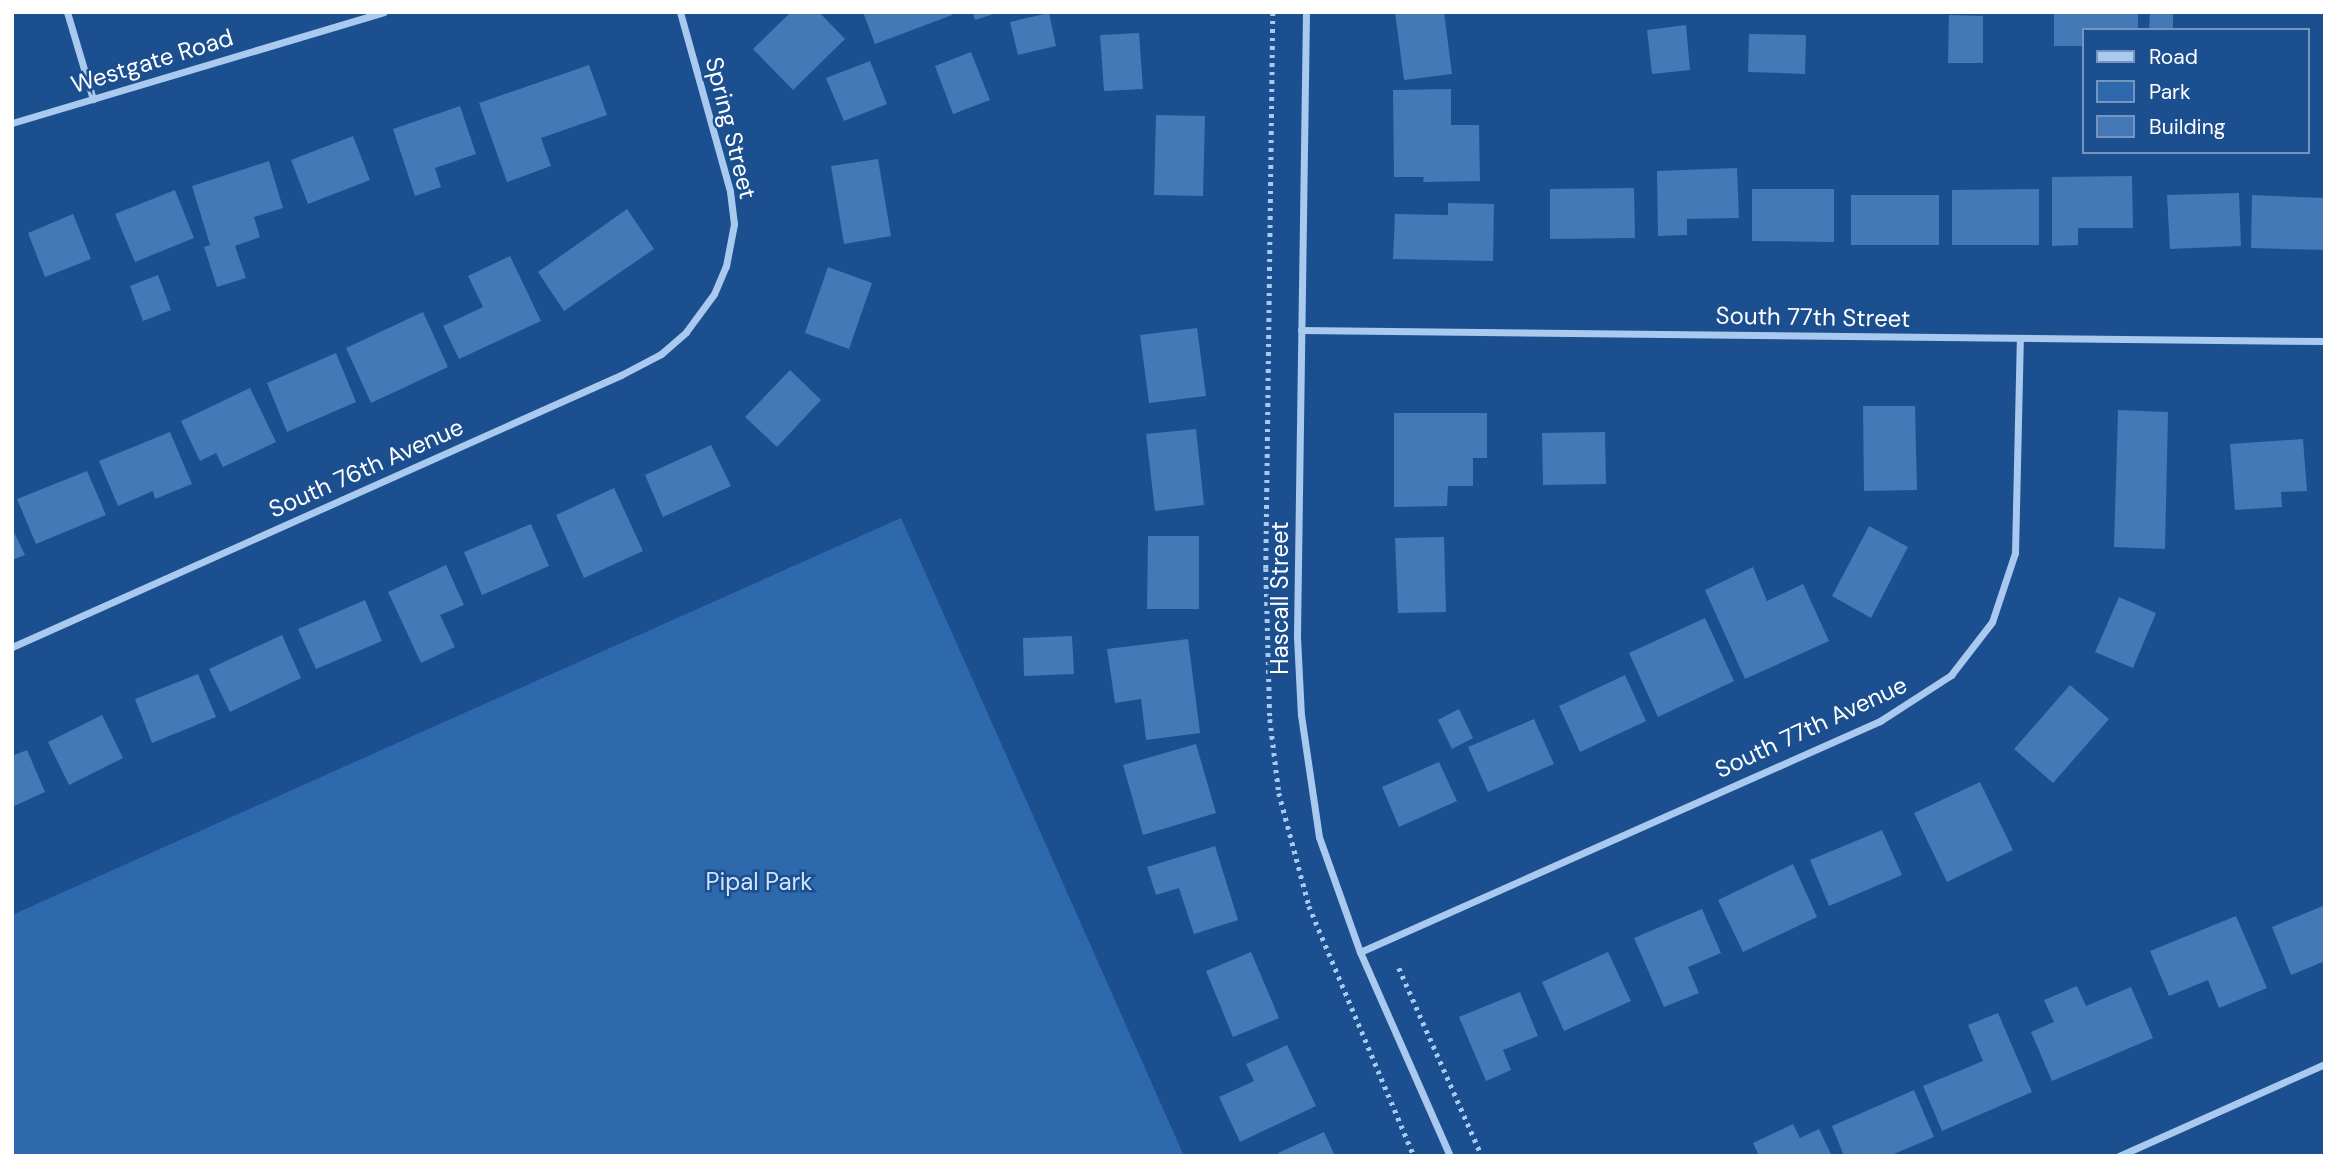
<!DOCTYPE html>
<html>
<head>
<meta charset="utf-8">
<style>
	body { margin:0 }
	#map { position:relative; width:2337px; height:1168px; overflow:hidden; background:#1b4f8f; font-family:"DM Sans",sans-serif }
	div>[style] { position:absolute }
	.green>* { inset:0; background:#2e69ad }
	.building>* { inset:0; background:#4478b7 }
	.path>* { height:4.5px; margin-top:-2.25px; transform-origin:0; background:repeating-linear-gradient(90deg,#a9c9ee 0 3.5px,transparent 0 8.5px) }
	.minor>* { height:7px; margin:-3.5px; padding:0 3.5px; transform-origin:3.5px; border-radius:3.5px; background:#a9c9ee }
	span { translate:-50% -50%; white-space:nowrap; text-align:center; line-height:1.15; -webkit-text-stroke:5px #1b4f8f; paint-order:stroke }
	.street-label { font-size:24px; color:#fff }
	.park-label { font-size:24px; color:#cfe3fa }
	.frame { position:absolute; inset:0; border:14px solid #fff; pointer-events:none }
	.legend { position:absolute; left:2082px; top:28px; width:228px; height:126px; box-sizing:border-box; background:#1b4f8f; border:2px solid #7695bc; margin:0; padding:9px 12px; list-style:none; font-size:21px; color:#fff }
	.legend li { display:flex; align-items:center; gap:14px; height:35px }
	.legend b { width:35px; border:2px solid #7695bc }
</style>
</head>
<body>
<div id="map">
	<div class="green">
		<div style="clip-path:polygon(901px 518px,1184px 1156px,12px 1156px,12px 915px)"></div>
	</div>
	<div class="building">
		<div style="clip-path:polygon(791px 12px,819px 12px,845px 39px,793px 90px,753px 49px)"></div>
		<div style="clip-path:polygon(863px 12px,951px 12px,952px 15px,875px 44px)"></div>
		<div style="clip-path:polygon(973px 12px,997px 12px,997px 13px,975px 20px)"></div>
		<div style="clip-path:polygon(1395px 12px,1444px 12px,1452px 74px,1404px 80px)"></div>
		<div style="clip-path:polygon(2054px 12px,2138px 12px,2138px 30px,2083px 30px,2083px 46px,2054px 46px)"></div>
		<div style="clip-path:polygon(2150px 12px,2173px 12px,2173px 30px,2149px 30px)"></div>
		<div style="clip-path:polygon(1049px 13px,1056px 46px,1018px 55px,1010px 22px)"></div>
		<div style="clip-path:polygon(1949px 15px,1983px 16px,1983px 63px,1948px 63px)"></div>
		<div style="clip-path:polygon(1686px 25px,1690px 70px,1652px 74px,1647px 30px)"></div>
		<div style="clip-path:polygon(1139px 33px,1143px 89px,1104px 91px,1100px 35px)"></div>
		<div style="clip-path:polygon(1749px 34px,1806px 35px,1805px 74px,1748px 72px)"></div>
		<div style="clip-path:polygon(971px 52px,990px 100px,953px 114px,935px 66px)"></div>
		<div style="clip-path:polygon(870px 61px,887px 104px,844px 121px,826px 78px)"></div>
		<div style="clip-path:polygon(589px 65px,607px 115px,541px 138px,551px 166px,507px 182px,479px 103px)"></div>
		<div style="clip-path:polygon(1451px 89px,1451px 125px,1479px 125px,1480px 181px,1423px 182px,1424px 177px,1394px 177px,1393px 90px)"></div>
		<div style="clip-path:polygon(460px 106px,476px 154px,435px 168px,441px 187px,415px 196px,393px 129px)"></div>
		<div style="clip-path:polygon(1156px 115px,1205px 116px,1203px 196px,1154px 195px)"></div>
		<div style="clip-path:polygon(353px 136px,370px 180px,308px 204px,291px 160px)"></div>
		<div style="clip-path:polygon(878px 159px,891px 236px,844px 244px,831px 166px)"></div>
		<div style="clip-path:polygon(269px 161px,283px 208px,254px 217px,260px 237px,235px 246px,246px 278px,217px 287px,204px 247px,210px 245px,192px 186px)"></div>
		<div style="clip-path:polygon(1737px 168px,1739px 218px,1687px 219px,1687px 235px,1658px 236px,1657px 171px)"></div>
		<div style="clip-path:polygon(2132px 176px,2133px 228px,2078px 228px,2078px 245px,2052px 246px,2052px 177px)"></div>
		<div style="clip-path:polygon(1634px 188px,1635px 238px,1550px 239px,1550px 189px)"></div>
		<div style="clip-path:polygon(1752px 189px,1834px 189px,1834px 242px,1752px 241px)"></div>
		<div style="clip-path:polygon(2039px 189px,2039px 245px,1952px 245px,1952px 190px)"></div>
		<div style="clip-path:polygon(175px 190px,194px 238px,135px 262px,115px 214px)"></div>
		<div style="clip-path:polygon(2239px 193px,2241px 246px,2170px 249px,2167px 195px)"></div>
		<div style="clip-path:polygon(1851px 195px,1939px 195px,1939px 245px,1851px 245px)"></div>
		<div style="clip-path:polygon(2252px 195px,2325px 198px,2325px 250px,2251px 248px)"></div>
		<div style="clip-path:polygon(1448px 203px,1494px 204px,1493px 261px,1393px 259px,1395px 214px,1448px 215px)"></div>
		<div style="clip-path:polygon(627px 209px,654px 249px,564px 311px,538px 272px)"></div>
		<div style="clip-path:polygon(73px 214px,91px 259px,45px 277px,28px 233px)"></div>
		<div style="clip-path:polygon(510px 256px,541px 321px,459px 359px,443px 326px,483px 307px,468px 276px)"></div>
		<div style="clip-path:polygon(828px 267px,872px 283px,849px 349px,805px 333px)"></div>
		<div style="clip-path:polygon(158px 275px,171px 310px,143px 321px,130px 286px)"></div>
		<div style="clip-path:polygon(423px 312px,448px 367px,371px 403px,346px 348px)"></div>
		<div style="clip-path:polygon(1197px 328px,1206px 396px,1149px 403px,1140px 335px)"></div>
		<div style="clip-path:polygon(336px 353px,356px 402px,287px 432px,267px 383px)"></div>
		<div style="clip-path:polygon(790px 370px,821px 400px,777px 447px,745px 417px)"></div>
		<div style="clip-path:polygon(250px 388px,276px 442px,223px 467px,216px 453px,200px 461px,181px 421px)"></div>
		<div style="clip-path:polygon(1863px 406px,1915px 406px,1917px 490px,1864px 491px)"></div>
		<div style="clip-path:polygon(2118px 410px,2168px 412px,2165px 549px,2114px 547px)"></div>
		<div style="clip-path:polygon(1394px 413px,1487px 413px,1487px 458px,1473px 458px,1473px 486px,1448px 486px,1447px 506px,1394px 507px)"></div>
		<div style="clip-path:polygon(1196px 429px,1204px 505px,1155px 511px,1146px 434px)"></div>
		<div style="clip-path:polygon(170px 432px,192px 484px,155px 499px,153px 491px,118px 506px,99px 461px)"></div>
		<div style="clip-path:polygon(1605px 432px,1606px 484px,1543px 485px,1542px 433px)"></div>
		<div style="clip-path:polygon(2303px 439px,2307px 491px,2281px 492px,2282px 507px,2235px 510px,2230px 444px)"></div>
		<div style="clip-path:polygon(711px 445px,731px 486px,663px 517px,645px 475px)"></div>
		<div style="clip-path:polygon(87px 471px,106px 515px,36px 544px,17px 499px)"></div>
		<div style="clip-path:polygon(614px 488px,643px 551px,584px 578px,556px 515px)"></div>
		<div style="clip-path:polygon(531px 524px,549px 566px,482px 595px,464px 552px)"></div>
		<div style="clip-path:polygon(1869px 526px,1908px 547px,1871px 618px,1832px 596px)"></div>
		<div style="clip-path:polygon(12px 528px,25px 555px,12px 560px)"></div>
		<div style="clip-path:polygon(1148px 536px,1199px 536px,1199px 609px,1147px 609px)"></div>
		<div style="clip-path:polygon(1444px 537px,1446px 612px,1398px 613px,1395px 538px)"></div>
		<div style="clip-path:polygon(446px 565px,464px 605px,440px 615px,455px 647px,421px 663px,388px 592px)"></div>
		<div style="clip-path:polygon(1753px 567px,1767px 601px,1803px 584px,1829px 641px,1745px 679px,1705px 590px)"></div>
		<div style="clip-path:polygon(2119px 597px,2156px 613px,2133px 668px,2095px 652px)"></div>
		<div style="clip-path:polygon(365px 600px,382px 641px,316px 669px,298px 629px)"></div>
		<div style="clip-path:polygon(1705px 618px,1734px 681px,1658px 717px,1629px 653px)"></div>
		<div style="clip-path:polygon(282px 635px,301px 678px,230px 712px,209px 669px)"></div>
		<div style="clip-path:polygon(1072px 636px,1074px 674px,1024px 676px,1023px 638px)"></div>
		<div style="clip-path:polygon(1188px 639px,1200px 733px,1146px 740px,1141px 699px,1115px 703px,1107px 649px)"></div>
		<div style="clip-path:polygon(198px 674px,216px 717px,152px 743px,135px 699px)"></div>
		<div style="clip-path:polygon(1625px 675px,1646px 721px,1580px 752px,1559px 706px)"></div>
		<div style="clip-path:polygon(2070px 685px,2109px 719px,2053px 783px,2014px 749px)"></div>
		<div style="clip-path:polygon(1459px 709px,1473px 738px,1452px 749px,1438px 720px)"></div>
		<div style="clip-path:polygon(102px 715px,123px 758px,69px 785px,48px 742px)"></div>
		<div style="clip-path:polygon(1534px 719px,1554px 764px,1488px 792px,1468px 747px)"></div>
		<div style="clip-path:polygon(1196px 744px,1216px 813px,1143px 835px,1123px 765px)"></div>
		<div style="clip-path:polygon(27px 750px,45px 792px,12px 807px,12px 756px)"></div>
		<div style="clip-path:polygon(1439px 762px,1457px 801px,1399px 827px,1382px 787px)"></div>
		<div style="clip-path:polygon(1980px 782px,2013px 850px,1947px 882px,1914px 813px)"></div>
		<div style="clip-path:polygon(1882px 830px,1902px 875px,1829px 906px,1810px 860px)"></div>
		<div style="clip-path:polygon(1215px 846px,1238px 920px,1194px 934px,1179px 888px,1156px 895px,1147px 867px)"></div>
		<div style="clip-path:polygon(1793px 864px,1817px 917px,1743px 952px,1718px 900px)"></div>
		<div style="clip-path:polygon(2325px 905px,2325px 961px,2291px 975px,2272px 927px)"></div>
		<div style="clip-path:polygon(1702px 909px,1721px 953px,1688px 967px,1699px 993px,1664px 1007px,1634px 938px)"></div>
		<div style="clip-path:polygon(2236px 916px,2267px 988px,2219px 1008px,2208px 980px,2169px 996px,2150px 951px)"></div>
		<div style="clip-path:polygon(1251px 952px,1279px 1018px,1233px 1037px,1206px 971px)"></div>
		<div style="clip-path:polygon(1608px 952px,1631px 1001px,1564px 1031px,1542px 982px)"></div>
		<div style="clip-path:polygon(2077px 986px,2086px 1006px,2131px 987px,2153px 1038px,2052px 1081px,2031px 1032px,2054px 1022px,2044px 1000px)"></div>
		<div style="clip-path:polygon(1520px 992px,1538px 1036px,1503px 1050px,1511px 1070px,1486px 1081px,1459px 1017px)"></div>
		<div style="clip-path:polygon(1998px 1013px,2032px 1092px,1942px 1131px,1923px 1086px,1983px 1061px,1968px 1025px)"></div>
		<div style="clip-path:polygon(1287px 1045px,1316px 1106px,1240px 1142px,1219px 1097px,1254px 1081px,1246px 1064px)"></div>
		<div style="clip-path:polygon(1914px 1090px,1934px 1137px,1889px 1156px,1844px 1156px,1832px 1126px)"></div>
		<div style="clip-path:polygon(1793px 1124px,1800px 1138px,1819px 1129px,1832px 1156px,1759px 1156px,1753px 1143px)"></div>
		<div style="clip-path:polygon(1324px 1132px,1335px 1156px,1279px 1156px,1278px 1153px)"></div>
	</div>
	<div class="path">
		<div style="left:1273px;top:12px;width:556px;rotate:90.72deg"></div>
		<div style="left:1266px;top:568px;width:151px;rotate:88.5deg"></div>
		<div style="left:1270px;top:719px;width:75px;rotate:83.1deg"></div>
		<div style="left:1279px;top:793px;width:117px;rotate:75.1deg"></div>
		<div style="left:1309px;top:906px;width:271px;rotate:67.2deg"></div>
		<div style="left:1399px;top:968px;width:206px;rotate:66.2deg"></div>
	</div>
	<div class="minor">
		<div style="left:67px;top:12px;width:91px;rotate:73.4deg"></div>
		<div style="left:1306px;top:12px;width:625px;rotate:90.83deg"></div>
		<div style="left:1297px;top:637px;width:78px;rotate:87.1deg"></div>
		<div style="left:1301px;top:715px;width:123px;rotate:81.6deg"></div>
		<div style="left:1319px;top:837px;width:122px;rotate:70.4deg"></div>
		<div style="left:1360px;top:952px;width:223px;rotate:66.2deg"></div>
		<div style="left:12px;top:123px;width:388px;rotate:-16.6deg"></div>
		<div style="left:1301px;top:330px;width:1024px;rotate:0.62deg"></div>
		<div style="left:12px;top:647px;width:667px;rotate:-24.07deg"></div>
		<div style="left:621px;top:375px;width:45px;rotate:-27.7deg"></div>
		<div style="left:661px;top:354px;width:33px;rotate:-41deg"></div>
		<div style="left:686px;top:332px;width:47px;rotate:-53.6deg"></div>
		<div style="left:714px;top:294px;width:30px;rotate:-67deg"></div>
		<div style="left:726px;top:266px;width:43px;rotate:-79.2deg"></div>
		<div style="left:734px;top:224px;width:33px;rotate:-97deg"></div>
		<div style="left:730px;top:191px;width:186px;rotate:-105.6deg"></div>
		<div style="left:1360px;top:952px;width:569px;rotate:-23.95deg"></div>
		<div style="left:1880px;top:721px;width:85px;rotate:-32.9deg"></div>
		<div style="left:1951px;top:675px;width:67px;rotate:-52.3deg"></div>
		<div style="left:1992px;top:622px;width:73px;rotate:-71.6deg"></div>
		<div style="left:2015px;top:553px;width:214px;rotate:-88.7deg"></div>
		<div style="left:2119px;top:1156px;width:226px;rotate:-24.1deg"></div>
	</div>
	<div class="street-label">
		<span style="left:152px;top:61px;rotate:-17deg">Westgate Road</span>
		<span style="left:731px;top:128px;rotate:76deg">Spring Street</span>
		<span style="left:1813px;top:317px;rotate:1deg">South 77th Street</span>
		<span style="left:366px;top:468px;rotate:-24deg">South 76th Avenue</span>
		<span style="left:1280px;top:598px;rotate:-90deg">Hascall Street</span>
		<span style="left:1811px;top:727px;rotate:-25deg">South 77th Avenue</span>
	</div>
	<div class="park-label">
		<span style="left:759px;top:882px">Pipal Park</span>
	</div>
	<div class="frame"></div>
	<ul class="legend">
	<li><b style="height:9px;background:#a9c9ee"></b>Road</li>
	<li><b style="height:19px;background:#2e69ad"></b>Park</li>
	<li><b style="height:19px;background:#4478b7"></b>Building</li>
	</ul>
</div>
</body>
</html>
